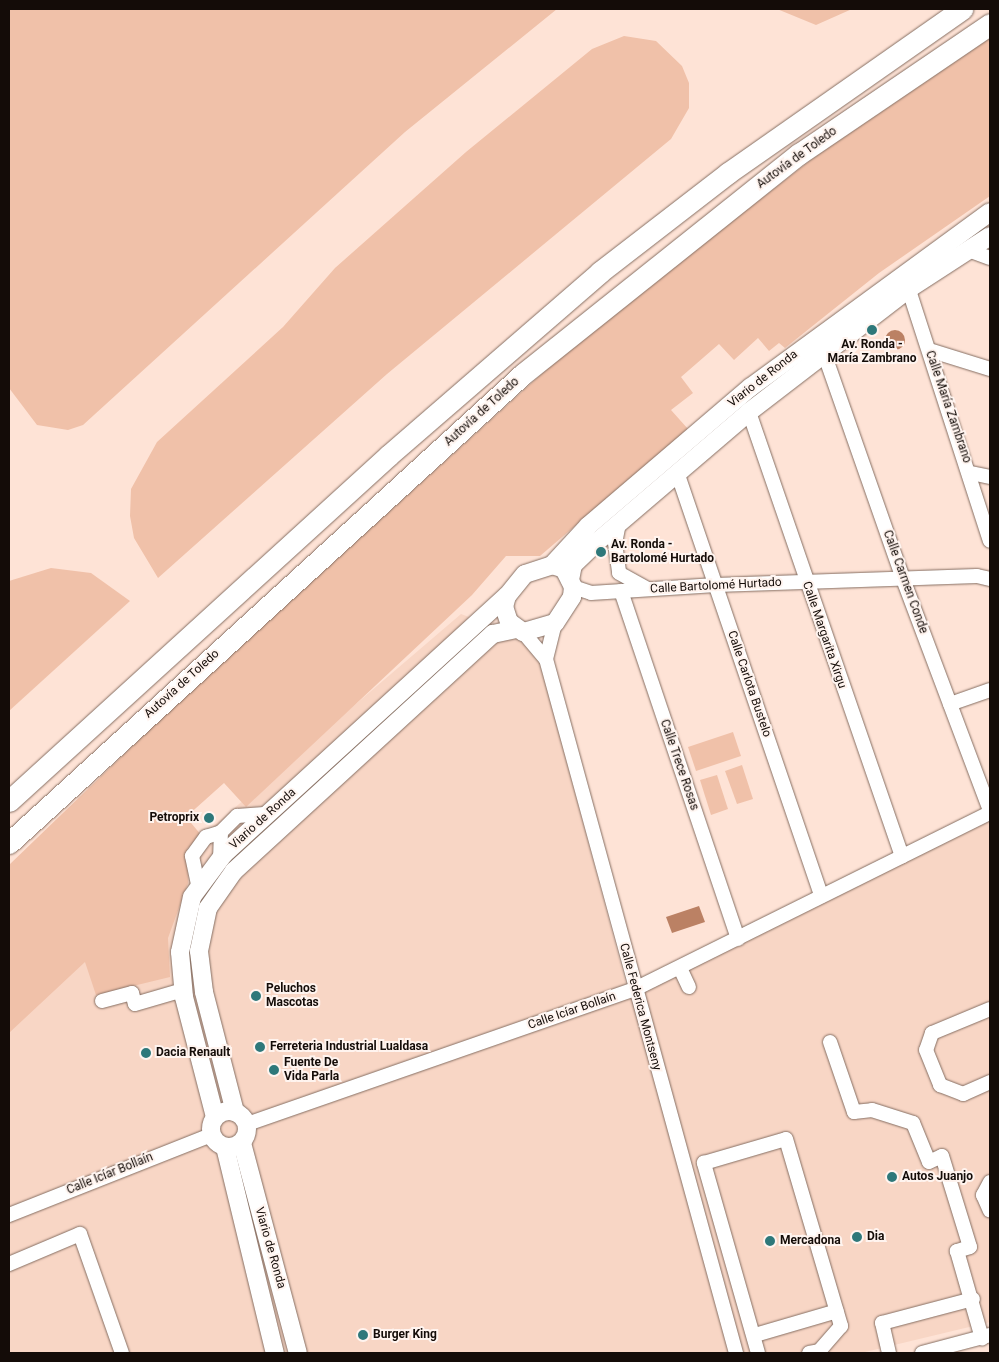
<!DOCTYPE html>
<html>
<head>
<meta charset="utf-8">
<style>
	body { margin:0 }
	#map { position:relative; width:999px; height:1362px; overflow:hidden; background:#fee3d6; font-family:Roboto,sans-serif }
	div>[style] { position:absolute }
	.built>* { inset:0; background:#f8d6c5 }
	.green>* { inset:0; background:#f0c1a9 }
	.water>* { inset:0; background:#bb8164 }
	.round { border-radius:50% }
	.roads { filter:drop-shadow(0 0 1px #856e62) drop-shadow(0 0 1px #856e62) }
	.minor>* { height:14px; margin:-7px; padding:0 7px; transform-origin:7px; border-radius:7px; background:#fff }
	.major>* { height:18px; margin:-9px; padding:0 9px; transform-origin:9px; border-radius:9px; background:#fff }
	.major>.ring { margin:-9px; padding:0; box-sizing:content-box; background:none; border:18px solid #fff; border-radius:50% }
	.highway>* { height:21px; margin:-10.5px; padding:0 10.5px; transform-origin:10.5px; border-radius:10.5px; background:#fff }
	.dots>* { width:14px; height:14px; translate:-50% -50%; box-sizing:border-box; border:2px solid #fff4ef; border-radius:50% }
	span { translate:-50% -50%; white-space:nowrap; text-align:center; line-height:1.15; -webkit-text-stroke:4px #fff4ef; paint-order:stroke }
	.street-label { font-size:12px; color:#140c08 }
	.poi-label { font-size:12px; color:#140c08; font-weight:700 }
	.left { translate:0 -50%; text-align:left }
	.right { translate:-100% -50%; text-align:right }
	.frame { position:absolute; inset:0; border:10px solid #140c08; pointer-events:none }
</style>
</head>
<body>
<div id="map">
	<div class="built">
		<div style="clip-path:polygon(461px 614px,535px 642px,629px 996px,990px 821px,990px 1322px,861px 1353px,9px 1353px,9px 1001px)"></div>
	</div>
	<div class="green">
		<div style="clip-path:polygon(9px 9px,557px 9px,405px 132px,83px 425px,68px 430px,37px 425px,9px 388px)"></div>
		<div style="clip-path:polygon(777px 9px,852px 9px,816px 25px)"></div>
		<div style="clip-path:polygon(624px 36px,656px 41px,682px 66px,689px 83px,689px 108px,671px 139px,387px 374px,158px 578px,134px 538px,130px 516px,131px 489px,157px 442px,283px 327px,335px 268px,466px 152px,592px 49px)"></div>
		<div style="clip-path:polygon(990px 38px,990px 196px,879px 273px,785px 348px,779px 343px,769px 351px,758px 338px,734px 360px,719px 344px,681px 377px,693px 393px,671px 410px,688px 429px,540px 556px,506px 556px,472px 595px,246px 807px,224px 783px,186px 817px,202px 836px,187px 849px,188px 883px,168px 938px,170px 977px,96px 995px,85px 962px,9px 1033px,9px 865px,172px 708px,578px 341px,812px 159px)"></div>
		<div style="clip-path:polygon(51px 568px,91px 573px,130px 601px,9px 711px,9px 581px)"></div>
		<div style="clip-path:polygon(733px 732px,741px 756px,696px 771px,688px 747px)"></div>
		<div style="clip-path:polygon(742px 765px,753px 799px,737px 804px,725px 771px)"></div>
		<div style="clip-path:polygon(717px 775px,728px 809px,711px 815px,700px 780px)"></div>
	</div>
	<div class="water">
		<div class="round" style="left:885px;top:330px;width:20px;height:20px"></div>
		<div style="clip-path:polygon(699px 906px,705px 922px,672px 933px,666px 917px)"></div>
	</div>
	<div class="roads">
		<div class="minor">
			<div style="left:968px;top:250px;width:23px;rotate:20deg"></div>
			<div style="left:906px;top:281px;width:273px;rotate:72.1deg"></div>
			<div style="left:929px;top:350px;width:64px;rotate:17.3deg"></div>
			<div style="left:824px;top:353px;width:239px;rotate:70.7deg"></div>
			<div style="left:903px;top:579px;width:247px;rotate:69.4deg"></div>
			<div style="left:749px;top:412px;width:470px;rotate:71deg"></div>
			<div style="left:677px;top:472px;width:448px;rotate:71.2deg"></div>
			<div style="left:971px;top:473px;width:19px;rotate:12deg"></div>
			<div style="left:619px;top:523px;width:20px;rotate:101deg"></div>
			<div style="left:615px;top:543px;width:30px;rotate:82deg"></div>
			<div style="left:619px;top:573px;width:33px;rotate:29deg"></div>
			<div style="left:573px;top:587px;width:19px;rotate:18deg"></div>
			<div style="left:591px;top:593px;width:125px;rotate:-3.7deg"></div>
			<div style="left:716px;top:585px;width:261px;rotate:-2deg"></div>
			<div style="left:977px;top:576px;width:13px;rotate:13deg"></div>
			<div style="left:621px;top:591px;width:367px;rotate:71.4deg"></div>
			<div style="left:523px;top:632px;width:35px;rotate:50deg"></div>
			<div style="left:546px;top:659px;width:720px;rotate:74.69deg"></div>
			<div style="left:546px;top:659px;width:37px;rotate:-76deg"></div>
			<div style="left:950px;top:704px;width:42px;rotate:-19.3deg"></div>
			<div style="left:220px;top:860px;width:28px;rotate:-88deg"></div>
			<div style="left:221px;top:832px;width:23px;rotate:-45deg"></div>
			<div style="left:237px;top:816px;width:31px;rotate:-4deg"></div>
			<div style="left:199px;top:889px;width:34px;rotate:-102deg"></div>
			<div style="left:192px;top:856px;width:24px;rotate:-54deg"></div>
			<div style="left:206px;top:837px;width:16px;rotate:-18deg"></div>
			<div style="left:680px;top:968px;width:21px;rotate:65deg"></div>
			<div style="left:102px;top:1001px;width:31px;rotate:-15deg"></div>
			<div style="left:132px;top:993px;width:11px;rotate:75deg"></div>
			<div style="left:135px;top:1004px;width:50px;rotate:-16.3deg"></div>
			<div style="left:990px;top:1009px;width:63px;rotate:157.5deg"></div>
			<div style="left:932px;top:1033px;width:18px;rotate:109deg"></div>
			<div style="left:926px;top:1050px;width:38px;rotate:68deg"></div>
			<div style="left:940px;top:1085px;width:25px;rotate:21deg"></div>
			<div style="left:963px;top:1094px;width:30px;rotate:-24deg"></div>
			<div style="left:830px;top:1042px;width:74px;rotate:71.1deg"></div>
			<div style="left:854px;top:1112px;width:18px;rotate:-6deg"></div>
			<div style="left:872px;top:1110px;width:43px;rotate:17.6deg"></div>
			<div style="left:913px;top:1123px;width:42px;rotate:67.7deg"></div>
			<div style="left:929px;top:1162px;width:14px;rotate:-25deg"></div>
			<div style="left:942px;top:1156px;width:95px;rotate:72.9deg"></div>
			<div style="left:970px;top:1247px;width:14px;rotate:163deg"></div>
			<div style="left:957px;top:1251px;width:91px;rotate:74deg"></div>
			<div style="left:247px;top:1124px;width:411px;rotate:-19.2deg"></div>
			<div style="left:635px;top:989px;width:396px;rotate:-26.4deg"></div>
			<div style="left:990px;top:1182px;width:15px;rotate:118deg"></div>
			<div style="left:983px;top:1195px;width:17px;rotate:66deg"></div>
			<div style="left:9px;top:1215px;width:217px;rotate:-21.6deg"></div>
			<div style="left:9px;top:1264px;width:77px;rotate:-22.9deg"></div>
			<div style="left:80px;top:1234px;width:126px;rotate:70.6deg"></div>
			<div style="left:755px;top:1335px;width:85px;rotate:-16.3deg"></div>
			<div style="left:758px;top:1353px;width:198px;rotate:-105.9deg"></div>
			<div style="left:704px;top:1163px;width:85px;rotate:-16.3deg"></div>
			<div style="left:786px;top:1139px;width:195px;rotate:73.6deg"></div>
			<div style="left:841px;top:1326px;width:33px;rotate:131deg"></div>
			<div style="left:819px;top:1351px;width:10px;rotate:169deg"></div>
			<div style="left:889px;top:1353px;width:31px;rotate:-103deg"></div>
			<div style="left:882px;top:1323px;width:94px;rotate:-14.8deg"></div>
			<div style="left:922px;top:1353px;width:70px;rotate:-14.8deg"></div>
		</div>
		<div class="major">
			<div style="left:552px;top:565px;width:53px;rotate:-47.3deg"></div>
			<div style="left:588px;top:526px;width:214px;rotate:-40.5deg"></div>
			<div style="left:751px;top:387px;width:296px;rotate:-36.2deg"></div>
			<div style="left:552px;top:565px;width:13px;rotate:18deg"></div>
			<div style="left:564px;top:569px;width:20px;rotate:63deg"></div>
			<div style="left:573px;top:587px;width:10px;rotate:96deg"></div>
			<div style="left:572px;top:597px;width:31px;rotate:123deg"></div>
			<div style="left:555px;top:623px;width:33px;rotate:164deg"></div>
			<div style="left:523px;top:632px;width:17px;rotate:-144deg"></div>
			<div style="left:509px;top:622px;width:16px;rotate:-108deg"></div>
			<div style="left:504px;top:607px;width:11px;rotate:-75deg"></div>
			<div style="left:507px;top:596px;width:28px;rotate:-51deg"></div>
			<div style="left:525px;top:574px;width:28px;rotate:-18deg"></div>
			<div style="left:570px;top:580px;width:15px;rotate:-79deg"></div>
			<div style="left:573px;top:565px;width:35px;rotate:-44deg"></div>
			<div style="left:598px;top:541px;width:199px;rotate:-40.5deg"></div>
			<div style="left:749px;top:412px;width:203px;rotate:-37.6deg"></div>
			<div style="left:910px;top:288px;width:95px;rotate:-33deg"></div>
			<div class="ring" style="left:211px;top:1111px;width:18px;height:18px"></div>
			<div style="left:235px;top:1112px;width:124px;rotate:-104.5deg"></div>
			<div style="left:204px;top:992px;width:41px;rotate:-97deg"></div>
			<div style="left:199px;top:951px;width:44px;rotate:-78.2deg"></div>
			<div style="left:208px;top:908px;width:45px;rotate:-54.9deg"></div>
			<div style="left:234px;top:871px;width:351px;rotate:-42.5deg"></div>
			<div style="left:493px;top:634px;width:25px;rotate:-12deg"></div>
			<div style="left:215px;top:1117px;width:124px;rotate:-104.5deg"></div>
			<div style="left:184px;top:997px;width:45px;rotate:-95.1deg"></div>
			<div style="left:180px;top:952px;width:56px;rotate:-77.7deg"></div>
			<div style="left:192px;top:897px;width:54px;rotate:-53.3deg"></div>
			<div style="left:224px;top:854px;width:383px;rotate:-42.4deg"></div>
			<div style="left:242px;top:1143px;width:217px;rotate:75.1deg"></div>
			<div style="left:225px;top:1147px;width:212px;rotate:76.4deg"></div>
		</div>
		<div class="highway">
			<div style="left:9px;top:801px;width:514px;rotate:-42.32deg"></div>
			<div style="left:389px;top:455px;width:279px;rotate:-40.9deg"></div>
			<div style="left:600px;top:272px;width:162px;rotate:-37.7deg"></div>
			<div style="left:728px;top:173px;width:286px;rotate:-35deg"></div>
			<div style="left:9px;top:843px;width:696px;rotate:-42.38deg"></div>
			<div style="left:523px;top:374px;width:353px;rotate:-38.6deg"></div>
			<div style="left:799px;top:154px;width:231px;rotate:-34.2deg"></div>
		</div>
	</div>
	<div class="dots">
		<div style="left:872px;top:330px;background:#2e787a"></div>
		<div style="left:601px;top:552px;background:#2e787a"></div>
		<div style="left:209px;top:818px;background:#2e787a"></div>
		<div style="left:256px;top:996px;background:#2e787a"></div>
		<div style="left:260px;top:1047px;background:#2e787a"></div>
		<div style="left:146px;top:1053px;background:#2e787a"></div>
		<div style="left:274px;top:1070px;background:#2e787a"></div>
		<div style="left:892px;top:1177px;background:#2e787a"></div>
		<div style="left:857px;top:1237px;background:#2e787a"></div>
		<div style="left:770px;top:1241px;background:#2e787a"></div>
		<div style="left:363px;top:1335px;background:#2e787a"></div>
	</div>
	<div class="street-label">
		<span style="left:797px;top:158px;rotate:-36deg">Autovía de Toledo</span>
		<span style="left:763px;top:379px;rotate:-38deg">Viario de Ronda</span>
		<span style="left:948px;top:407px;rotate:71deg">Calle María Zambrano</span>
		<span style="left:482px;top:412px;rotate:-42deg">Autovía de Toledo</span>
		<span style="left:905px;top:582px;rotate:70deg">Calle Carmen Conde</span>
		<span style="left:716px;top:586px;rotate:-3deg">Calle Bartolomé Hurtado</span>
		<span style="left:824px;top:635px;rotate:71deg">Calle Margarita Xirgu</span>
		<span style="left:182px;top:684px;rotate:-42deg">Autovía de Toledo</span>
		<span style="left:749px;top:684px;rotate:71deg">Calle Carlota Bustelo</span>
		<span style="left:679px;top:765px;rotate:71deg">Calle Trece Rosas</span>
		<span style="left:263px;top:819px;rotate:-42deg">Viario de Ronda</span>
		<span style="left:640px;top:1007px;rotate:75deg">Calle Federica Montseny</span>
		<span style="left:572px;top:1011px;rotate:-19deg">Calle Icíar Bollaín</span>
		<span style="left:110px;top:1174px;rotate:-22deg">Calle Icíar Bollaín</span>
		<span style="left:270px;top:1248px;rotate:74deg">Viario de Ronda</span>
	</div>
	<div class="poi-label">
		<span style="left:872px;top:352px">Av. Ronda -<br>María Zambrano</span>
		<span class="left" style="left:611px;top:552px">Av. Ronda -<br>Bartolomé Hurtado</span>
		<span class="right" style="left:199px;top:818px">Petroprix</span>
		<span class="left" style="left:266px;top:996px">Peluchos<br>Mascotas</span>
		<span class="left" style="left:270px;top:1047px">Ferreteria Industrial Lualdasa</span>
		<span class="left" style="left:156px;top:1053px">Dacia Renault</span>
		<span class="left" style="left:284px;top:1070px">Fuente De<br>Vida Parla</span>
		<span class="left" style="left:902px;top:1177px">Autos Juanjo</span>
		<span class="left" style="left:867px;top:1237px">Dia</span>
		<span class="left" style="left:780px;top:1241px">Mercadona</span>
		<span class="left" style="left:373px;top:1335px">Burger King</span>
	</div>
	<div class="frame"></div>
</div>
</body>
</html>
